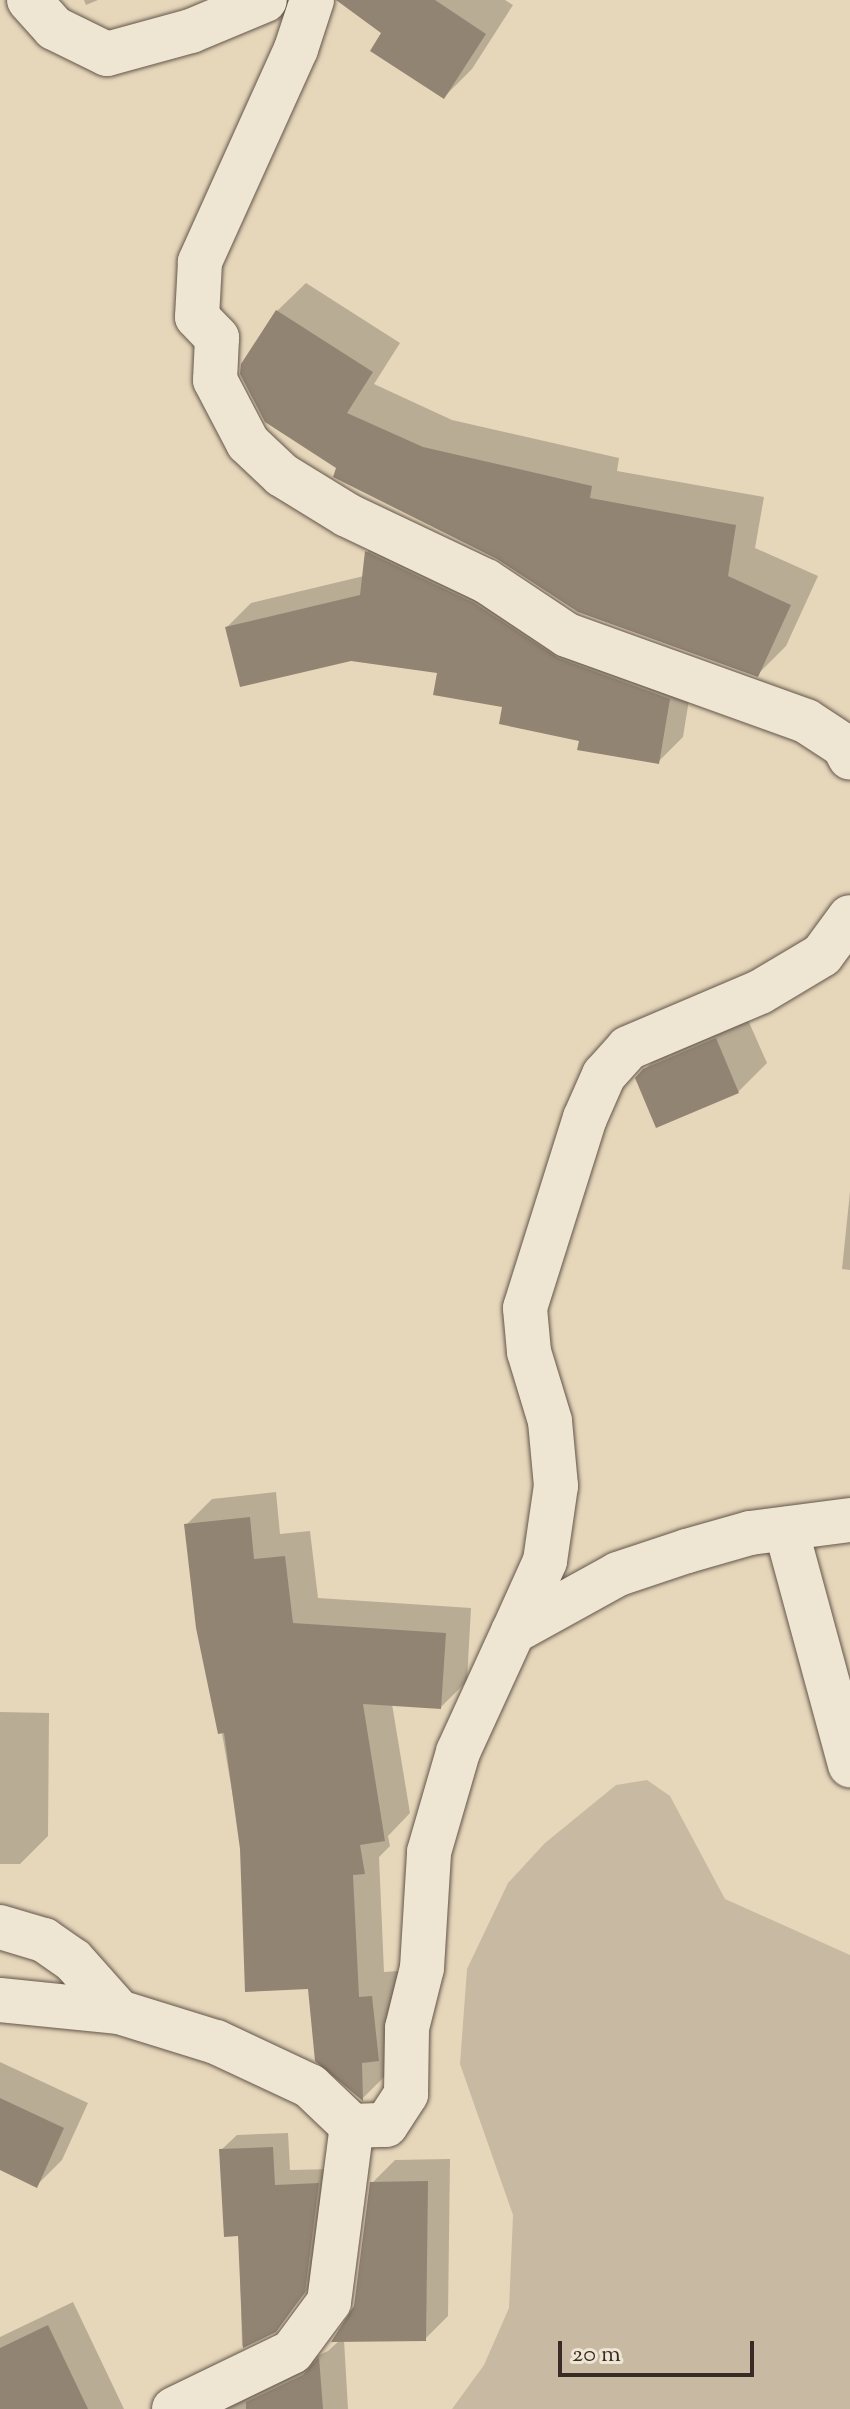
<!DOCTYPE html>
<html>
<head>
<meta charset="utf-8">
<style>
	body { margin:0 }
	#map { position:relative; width:850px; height:2409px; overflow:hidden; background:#e6d7bb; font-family:"Sorts Mill Goudy",serif }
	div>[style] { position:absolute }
	.green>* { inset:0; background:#c8baa2 }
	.shadow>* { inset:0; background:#0003 }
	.building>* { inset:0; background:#928473 }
	.roads { filter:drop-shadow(0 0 2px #64564a) drop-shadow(0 0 2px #64564a) }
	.minor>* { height:44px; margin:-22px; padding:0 22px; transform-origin:22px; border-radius:22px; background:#efe5d3 }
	span { translate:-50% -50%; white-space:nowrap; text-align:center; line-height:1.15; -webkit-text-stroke:6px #efe5d3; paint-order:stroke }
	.scale { position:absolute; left:558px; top:2341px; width:196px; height:36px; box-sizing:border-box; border:4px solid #382b25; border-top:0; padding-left:10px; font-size:24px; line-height:28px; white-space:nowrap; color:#382b25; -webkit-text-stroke:6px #efe5d3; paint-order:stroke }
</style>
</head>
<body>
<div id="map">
	<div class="green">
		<div style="clip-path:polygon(647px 1780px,670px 1796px,725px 1899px,850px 1955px,850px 2409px,452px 2409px,484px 2365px,509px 2308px,513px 2215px,460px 2064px,467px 1969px,508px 1883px,545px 1843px,616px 1785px)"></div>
	</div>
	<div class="shadow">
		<div style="clip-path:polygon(84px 0,98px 0,86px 5px)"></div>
		<div style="clip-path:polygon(392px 0,505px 0,513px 5px,472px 69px,444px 97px,384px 32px)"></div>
		<div style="clip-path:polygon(306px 283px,400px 343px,374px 384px,452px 420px,619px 458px,617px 471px,764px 497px,755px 548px,818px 576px,786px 646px,757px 675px,335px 476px,339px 467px,277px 311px)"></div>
		<div style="clip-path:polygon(391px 529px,693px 675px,683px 737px,659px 761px,581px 739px,439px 671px,227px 627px,251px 603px,364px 576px,367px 552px)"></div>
		<div style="clip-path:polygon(744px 1011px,767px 1063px,738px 1092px,644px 1070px,674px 1041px)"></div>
		<div style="clip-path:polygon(850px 1192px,850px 1270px,842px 1269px)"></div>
		<div style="clip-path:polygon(276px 1492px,280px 1534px,310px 1531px,318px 1598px,471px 1608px,467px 1681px,441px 1707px,392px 1704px,410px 1813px,388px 1836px,390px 1846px,379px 1857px,384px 1972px,398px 1971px,404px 2033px,388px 2073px,363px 2098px,317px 2060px,310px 1987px,242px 1849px,186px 1525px,212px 1499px)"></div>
		<div style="clip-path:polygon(0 1712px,49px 1713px,48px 1836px,20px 1864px,0 1864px)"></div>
		<div style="clip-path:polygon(0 2062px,88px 2103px,62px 2160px,37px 2185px,0 2168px)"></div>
		<div style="clip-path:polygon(288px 2133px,290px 2170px,334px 2169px,320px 2275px,274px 2331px,242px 2346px,239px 2234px,221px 2150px,237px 2135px)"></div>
		<div style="clip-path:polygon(450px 2159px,448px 2316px,425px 2339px,344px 2340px,348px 2409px,203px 2409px,328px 2351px,340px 2340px,356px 2307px,372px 2183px,395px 2160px)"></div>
		<div style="clip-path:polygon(73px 2302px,124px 2409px,0 2409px,0 2337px)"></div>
	</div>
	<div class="building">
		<div style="clip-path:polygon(336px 0,435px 0,486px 34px,444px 99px,370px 51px,381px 33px)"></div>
		<div style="clip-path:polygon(276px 310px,373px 372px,347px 413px,423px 447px,592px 486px,590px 498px,736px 525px,728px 576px,791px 605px,758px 677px,578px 612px,497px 559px,333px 477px,336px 468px,265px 422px,240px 374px,241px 364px)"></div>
		<div style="clip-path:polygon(365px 551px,474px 603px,558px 658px,670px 699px,659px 764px,577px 750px,579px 741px,499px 724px,502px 707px,433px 695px,437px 673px,351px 661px,240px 687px,225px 627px,360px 595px)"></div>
		<div style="clip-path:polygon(716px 1038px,739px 1093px,656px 1128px,635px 1078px,643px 1069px)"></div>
		<div style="clip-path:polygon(250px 1517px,254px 1559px,285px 1556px,293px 1623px,446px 1633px,441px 1709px,363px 1704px,385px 1841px,360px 1845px,365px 1874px,353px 1875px,359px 1997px,372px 1996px,379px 2061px,362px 2063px,363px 2101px,315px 2061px,308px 1989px,245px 1992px,240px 1849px,224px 1733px,218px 1734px,196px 1628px,184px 1524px)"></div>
		<div style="clip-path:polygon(0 2098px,64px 2128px,37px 2188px,0 2170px)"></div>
		<div style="clip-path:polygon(273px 2147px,275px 2185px,319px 2183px,305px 2292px,276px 2332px,243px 2348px,238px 2236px,224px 2237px,219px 2149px)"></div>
		<div style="clip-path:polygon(428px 2181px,426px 2341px,331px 2342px,354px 2306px,370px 2182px)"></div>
		<div style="clip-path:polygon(48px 2325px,88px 2409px,0 2409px,0 2348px)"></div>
		<div style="clip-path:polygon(319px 2357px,323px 2409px,246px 2409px,246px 2402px,303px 2375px)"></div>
	</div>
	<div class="roads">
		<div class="minor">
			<div style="left:29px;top:0;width:38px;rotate:48deg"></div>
			<div style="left:54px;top:28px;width:59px;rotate:26.1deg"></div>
			<div style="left:107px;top:54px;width:87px;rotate:-15.3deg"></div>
			<div style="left:191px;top:31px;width:80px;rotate:-22.7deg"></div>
			<div style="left:312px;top:0;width:52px;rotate:108.1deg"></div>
			<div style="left:296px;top:49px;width:234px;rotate:114.3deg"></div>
			<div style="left:200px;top:262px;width:55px;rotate:93.1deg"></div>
			<div style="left:197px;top:317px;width:29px;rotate:46deg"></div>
			<div style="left:217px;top:338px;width:42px;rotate:92.7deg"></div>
			<div style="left:215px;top:380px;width:71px;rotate:62.4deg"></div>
			<div style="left:248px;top:443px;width:47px;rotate:43.3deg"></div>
			<div style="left:282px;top:475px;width:76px;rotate:31.6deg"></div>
			<div style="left:347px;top:515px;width:154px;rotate:25.4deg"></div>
			<div style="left:486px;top:581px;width:97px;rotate:33.7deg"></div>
			<div style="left:567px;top:635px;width:254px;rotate:19.8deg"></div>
			<div style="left:806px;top:721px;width:45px;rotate:33.3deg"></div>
			<div style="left:844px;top:746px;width:13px;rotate:63deg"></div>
			<div style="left:786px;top:1529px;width:245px;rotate:74.8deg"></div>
			<div style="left:513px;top:1632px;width:78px;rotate:-65.7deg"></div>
			<div style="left:545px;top:1561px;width:76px;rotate:-81.7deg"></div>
			<div style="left:556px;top:1486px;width:65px;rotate:-95.3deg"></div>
			<div style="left:550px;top:1421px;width:72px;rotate:-106.9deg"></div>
			<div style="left:529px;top:1352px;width:44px;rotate:-95.2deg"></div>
			<div style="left:525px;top:1308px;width:199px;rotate:-72.5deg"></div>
			<div style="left:585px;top:1118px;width:47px;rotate:-66.2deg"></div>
			<div style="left:604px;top:1075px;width:36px;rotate:-48deg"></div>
			<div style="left:628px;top:1048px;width:143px;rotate:-23deg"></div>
			<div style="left:760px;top:992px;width:72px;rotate:-30.8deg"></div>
			<div style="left:822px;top:955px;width:47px;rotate:-53.6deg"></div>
			<div style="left:0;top:1927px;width:46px;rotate:16.5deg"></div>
			<div style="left:44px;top:1940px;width:35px;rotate:35deg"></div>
			<div style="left:73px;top:1960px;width:69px;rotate:48.5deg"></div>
			<div style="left:0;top:2000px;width:120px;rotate:5.8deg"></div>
			<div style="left:119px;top:2012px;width:102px;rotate:17.2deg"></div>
			<div style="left:216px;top:2042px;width:104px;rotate:25.1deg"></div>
			<div style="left:310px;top:2086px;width:58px;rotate:43.6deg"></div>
			<div style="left:352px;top:2126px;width:34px;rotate:-2deg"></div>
			<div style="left:386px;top:2125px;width:37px;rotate:-57deg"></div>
			<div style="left:406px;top:2094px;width:66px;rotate:-89.1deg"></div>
			<div style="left:407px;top:2028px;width:62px;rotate:-76deg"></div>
			<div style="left:422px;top:1968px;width:116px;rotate:-86.5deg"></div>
			<div style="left:429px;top:1852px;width:104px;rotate:-73.8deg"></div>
			<div style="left:458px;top:1752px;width:132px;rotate:-65.4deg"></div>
			<div style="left:513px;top:1632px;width:120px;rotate:-28.9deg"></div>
			<div style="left:618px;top:1574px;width:73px;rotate:-18.4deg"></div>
			<div style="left:687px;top:1551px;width:66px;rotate:-15.9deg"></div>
			<div style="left:750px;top:1533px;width:101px;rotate:-7.4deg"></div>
			<div style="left:174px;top:2409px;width:131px;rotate:-25.8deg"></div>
			<div style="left:292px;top:2352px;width:62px;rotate:-53.5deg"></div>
			<div style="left:329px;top:2302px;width:177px;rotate:-82.6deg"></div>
		</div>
	</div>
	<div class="scale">20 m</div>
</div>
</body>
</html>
